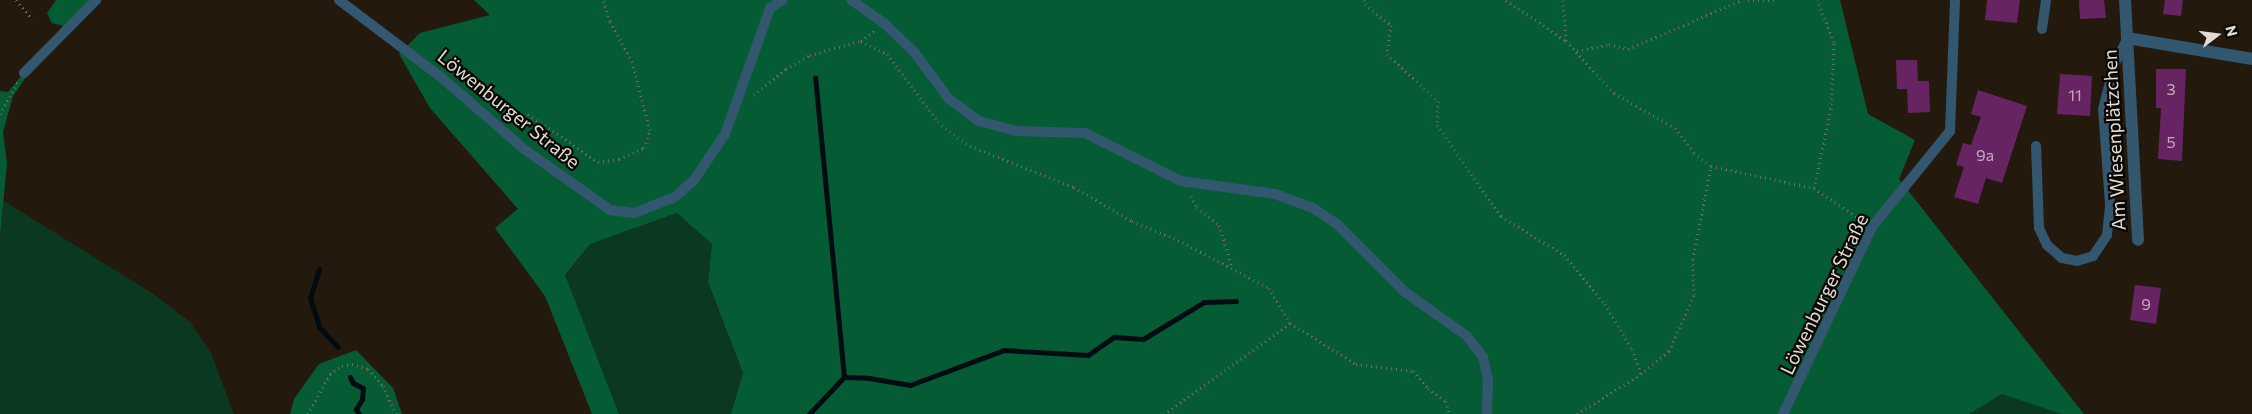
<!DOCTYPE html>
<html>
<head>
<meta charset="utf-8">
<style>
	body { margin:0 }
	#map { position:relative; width:2252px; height:414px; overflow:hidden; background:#24190d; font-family:Commissioner,sans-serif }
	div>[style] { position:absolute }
	.green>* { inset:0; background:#0b3820 }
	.forest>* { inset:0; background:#055c34 }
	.stream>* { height:5px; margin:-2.5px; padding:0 2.5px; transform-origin:2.5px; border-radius:2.5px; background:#010b12 }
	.building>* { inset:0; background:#672463 }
	.path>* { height:3px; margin-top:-1.5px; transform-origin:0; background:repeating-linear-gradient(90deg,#746a60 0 1px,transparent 0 5px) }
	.service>* { height:10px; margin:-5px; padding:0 5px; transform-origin:5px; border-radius:5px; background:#32576e }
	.minor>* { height:12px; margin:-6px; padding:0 6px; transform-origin:6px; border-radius:6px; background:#32576e }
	span { translate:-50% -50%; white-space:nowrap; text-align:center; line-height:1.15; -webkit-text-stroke:4.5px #090603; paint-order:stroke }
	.number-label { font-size:16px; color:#c3adb7 }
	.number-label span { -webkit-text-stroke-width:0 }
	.street-label { font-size:19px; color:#e2dbd3 }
	.north { position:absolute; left:2192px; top:10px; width:50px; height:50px; -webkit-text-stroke:4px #090603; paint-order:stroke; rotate:75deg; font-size:14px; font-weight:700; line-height:20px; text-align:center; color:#e2dbd3 }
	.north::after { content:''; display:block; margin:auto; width:18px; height:22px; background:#e2dbd3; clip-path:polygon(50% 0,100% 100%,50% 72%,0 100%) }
</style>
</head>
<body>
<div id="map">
	<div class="green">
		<div style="clip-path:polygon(4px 201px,152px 293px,190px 322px,211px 353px,234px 414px,0 414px,0 237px)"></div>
		<div style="clip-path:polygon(677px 213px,712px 244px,708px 283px,743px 373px,731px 414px,619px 414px,565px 276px,590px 244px)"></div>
		<div style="clip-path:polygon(2002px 394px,2061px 414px,1969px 414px)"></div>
	</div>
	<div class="forest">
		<div style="clip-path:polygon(56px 0,100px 0,31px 70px,13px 96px,3px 132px,7px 163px,0 237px,0 91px,8px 92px,63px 26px,52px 23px,47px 13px)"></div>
		<div style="clip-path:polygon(474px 0,1840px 0,1868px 114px,1915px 140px,1899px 179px,2084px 414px,2061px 414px,2002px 394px,1969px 414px,731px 414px,743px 373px,708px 282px,712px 244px,677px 213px,590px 244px,565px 275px,619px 414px,592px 414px,545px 296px,495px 228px,518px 209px,430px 108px,399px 54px,420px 33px,490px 15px)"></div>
		<div style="clip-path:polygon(356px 350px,393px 388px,402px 414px,290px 414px,294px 399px,319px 364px)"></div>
	</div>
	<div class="stream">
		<div style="left:319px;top:269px;width:30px;rotate:107deg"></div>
		<div style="left:310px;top:298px;width:32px;rotate:72deg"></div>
		<div style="left:320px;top:328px;width:26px;rotate:47deg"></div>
		<div style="left:350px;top:377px;width:7px;rotate:63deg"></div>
		<div style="left:353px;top:383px;width:11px;rotate:27deg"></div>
		<div style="left:363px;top:388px;width:11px;rotate:95deg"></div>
		<div style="left:362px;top:399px;width:12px;rotate:121deg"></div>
		<div style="left:356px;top:409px;width:6px;rotate:59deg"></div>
		<div style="left:844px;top:377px;width:25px;rotate:2deg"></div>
		<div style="left:869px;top:378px;width:42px;rotate:9.7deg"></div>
		<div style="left:910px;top:385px;width:100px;rotate:-20.4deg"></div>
		<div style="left:1004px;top:350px;width:84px;rotate:3.4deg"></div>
		<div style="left:1088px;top:355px;width:32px;rotate:-35deg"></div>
		<div style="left:1114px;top:337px;width:29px;rotate:4deg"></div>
		<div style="left:1143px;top:339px;width:71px;rotate:-31.2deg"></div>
		<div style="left:1204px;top:302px;width:32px;rotate:-2deg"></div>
		<div style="left:809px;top:414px;width:51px;rotate:-46.6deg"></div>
		<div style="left:844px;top:377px;width:301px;rotate:-95.5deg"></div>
	</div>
	<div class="building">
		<div style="clip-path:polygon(1987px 0,2020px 0,2017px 23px,1985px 20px)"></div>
		<div style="clip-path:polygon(2079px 0,2104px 0,2106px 18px,2080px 19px)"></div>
		<div style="clip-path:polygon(2165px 0,2183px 0,2181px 16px,2163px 14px)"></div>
		<div style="clip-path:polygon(1896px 60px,1917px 60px,1918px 81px,1929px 81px,1930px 112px,1908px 113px,1907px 89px,1897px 89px)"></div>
		<div style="clip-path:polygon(2156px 69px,2186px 69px,2182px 161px,2158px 159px,2161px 108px,2156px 108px)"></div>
		<div style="clip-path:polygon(2060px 74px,2092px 76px,2090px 116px,2057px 114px)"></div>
		<div style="clip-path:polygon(1978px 90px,2027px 106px,2002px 183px,1986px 178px,1978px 204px,1954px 197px,1964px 167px,1956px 165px,1963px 143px,1971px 145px,1981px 117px,1971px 114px)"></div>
		<div style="clip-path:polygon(2135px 285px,2161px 288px,2156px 324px,2130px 320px)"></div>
	</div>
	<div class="path">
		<div style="left:16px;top:0;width:25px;rotate:50deg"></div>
		<div style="left:1364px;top:0;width:4px;rotate:76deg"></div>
		<div style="left:1365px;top:4px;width:33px;rotate:39deg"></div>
		<div style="left:1391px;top:25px;width:29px;rotate:98deg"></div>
		<div style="left:1387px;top:54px;width:69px;rotate:42.7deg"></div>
		<div style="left:1438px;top:101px;width:24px;rotate:92deg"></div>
		<div style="left:1437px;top:125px;width:111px;rotate:54.9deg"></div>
		<div style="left:1501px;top:216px;width:74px;rotate:31.8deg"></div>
		<div style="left:1564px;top:255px;width:64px;rotate:50.1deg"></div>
		<div style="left:1605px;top:304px;width:52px;rotate:59deg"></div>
		<div style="left:1632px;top:349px;width:27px;rotate:70deg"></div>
		<div style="left:1506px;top:0;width:73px;rotate:34.3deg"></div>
		<div style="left:1566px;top:41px;width:71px;rotate:47.3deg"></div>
		<div style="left:1614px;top:93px;width:70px;rotate:29.8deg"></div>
		<div style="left:1675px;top:128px;width:31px;rotate:53deg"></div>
		<div style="left:1694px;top:153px;width:21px;rotate:37deg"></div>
		<div style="left:1711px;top:166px;width:105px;rotate:12.1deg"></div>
		<div style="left:1814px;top:188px;width:57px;rotate:34.2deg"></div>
		<div style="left:1563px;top:0;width:41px;rotate:85.8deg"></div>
		<div style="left:1748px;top:0;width:26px"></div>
		<div style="left:861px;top:41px;width:29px;rotate:27deg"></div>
		<div style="left:887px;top:54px;width:85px;rotate:53.1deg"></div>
		<div style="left:938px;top:122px;width:40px;rotate:37deg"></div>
		<div style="left:970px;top:146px;width:112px;rotate:21.5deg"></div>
		<div style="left:1074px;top:187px;width:67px;rotate:30.4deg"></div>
		<div style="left:1132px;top:221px;width:50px;rotate:22.4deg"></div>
		<div style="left:1178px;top:240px;width:103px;rotate:27.8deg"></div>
		<div style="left:1269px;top:288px;width:41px;rotate:59deg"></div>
		<div style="left:1290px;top:323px;width:155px;rotate:143.9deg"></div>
		<div style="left:1577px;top:51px;width:33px;rotate:-12deg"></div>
		<div style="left:1609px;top:44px;width:20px;rotate:15deg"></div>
		<div style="left:1628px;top:49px;width:124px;rotate:-23.3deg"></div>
		<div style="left:754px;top:95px;width:41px;rotate:-39.1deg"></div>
		<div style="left:786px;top:69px;width:28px;rotate:-30deg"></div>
		<div style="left:810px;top:55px;width:53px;rotate:-15.4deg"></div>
		<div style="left:861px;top:41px;width:17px;rotate:-36deg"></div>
		<div style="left:0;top:114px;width:37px;rotate:-61deg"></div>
		<div style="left:508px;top:118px;width:20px;rotate:-11deg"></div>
		<div style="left:528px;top:114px;width:85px;rotate:34.4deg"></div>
		<div style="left:598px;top:162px;width:21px;rotate:-8deg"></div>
		<div style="left:619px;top:159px;width:27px;rotate:-24deg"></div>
		<div style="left:644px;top:148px;width:19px;rotate:-72deg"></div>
		<div style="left:650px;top:130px;width:70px;rotate:-104.8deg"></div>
		<div style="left:632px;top:62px;width:47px;rotate:-118.2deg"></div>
		<div style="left:610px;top:21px;width:22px;rotate:-108deg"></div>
		<div style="left:1814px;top:188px;width:81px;rotate:-77.9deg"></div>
		<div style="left:1831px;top:109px;width:67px;rotate:-87.4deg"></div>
		<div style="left:1834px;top:42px;width:45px;rotate:-112deg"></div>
		<div style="left:1191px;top:196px;width:13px;rotate:61deg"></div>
		<div style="left:1197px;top:207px;width:28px;rotate:39deg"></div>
		<div style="left:1219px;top:225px;width:44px;rotate:72.8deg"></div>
		<div style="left:1290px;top:323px;width:78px;rotate:31.8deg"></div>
		<div style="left:1356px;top:364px;width:57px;rotate:7deg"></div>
		<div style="left:1413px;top:371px;width:23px;rotate:49deg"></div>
		<div style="left:1428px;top:388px;width:22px;rotate:36deg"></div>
		<div style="left:1446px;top:401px;width:13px;rotate:77deg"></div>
		<div style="left:308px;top:414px;width:46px;rotate:-61.2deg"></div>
		<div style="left:330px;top:374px;width:14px;rotate:-34deg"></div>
		<div style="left:342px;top:366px;width:10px;rotate:-11deg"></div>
		<div style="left:352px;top:364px;width:17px;rotate:17deg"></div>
		<div style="left:368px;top:369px;width:23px;rotate:49deg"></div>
		<div style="left:383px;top:386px;width:31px;rotate:65deg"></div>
		<div style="left:1577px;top:414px;width:75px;rotate:-32deg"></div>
		<div style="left:1641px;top:374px;width:36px;rotate:-39deg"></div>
		<div style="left:1669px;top:351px;width:61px;rotate:-65.9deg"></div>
		<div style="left:1694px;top:295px;width:36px;rotate:-92deg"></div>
		<div style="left:1693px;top:259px;width:95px;rotate:-79deg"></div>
	</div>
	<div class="service">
		<div style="left:339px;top:0;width:129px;rotate:37.1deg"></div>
		<div style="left:442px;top:78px;width:108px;rotate:40.9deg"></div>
		<div style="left:524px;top:149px;width:105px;rotate:35.3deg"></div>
		<div style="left:610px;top:210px;width:24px;rotate:7deg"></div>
		<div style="left:634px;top:213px;width:44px;rotate:-21.3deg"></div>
		<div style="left:675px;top:197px;width:25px;rotate:-42deg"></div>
		<div style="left:694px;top:180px;width:55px;rotate:-56deg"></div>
		<div style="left:725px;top:134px;width:134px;rotate:-70.3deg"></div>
		<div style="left:770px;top:8px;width:15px;rotate:-32deg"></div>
		<div style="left:851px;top:0;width:42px;rotate:35.2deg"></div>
		<div style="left:885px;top:24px;width:42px;rotate:44deg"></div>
		<div style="left:915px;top:53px;width:56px;rotate:53.7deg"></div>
		<div style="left:948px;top:98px;width:39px;rotate:37deg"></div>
		<div style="left:979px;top:121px;width:38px;rotate:15deg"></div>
		<div style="left:1016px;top:131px;width:69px;rotate:1.7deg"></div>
		<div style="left:1085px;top:133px;width:107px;rotate:26.6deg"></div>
		<div style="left:1181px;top:181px;width:95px;rotate:7.9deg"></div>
		<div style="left:1275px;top:194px;width:40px;rotate:20.2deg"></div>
		<div style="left:1313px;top:208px;width:29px;rotate:34deg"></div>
		<div style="left:1337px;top:224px;width:96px;rotate:45deg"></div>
		<div style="left:1405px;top:292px;width:76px;rotate:35.4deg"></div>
		<div style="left:1467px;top:336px;width:26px;rotate:53deg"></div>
		<div style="left:1483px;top:357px;width:25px;rotate:78deg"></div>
		<div style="left:1488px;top:381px;width:33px;rotate:92deg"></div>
		<div style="left:2042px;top:29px;width:29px;rotate:-82deg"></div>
		<div style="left:24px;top:73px;width:103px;rotate:-45.4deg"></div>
		<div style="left:2036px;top:146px;width:82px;rotate:87.9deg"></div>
		<div style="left:2039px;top:228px;width:19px;rotate:65deg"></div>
		<div style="left:2047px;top:245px;width:20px;rotate:41deg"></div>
		<div style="left:2062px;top:258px;width:15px;rotate:11deg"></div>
		<div style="left:2077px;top:261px;width:17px;rotate:-17deg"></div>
		<div style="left:2093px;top:256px;width:25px;rotate:-56deg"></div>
		<div style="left:2107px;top:235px;width:31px;rotate:-84deg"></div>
		<div style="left:2110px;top:204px;width:95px;rotate:-94.2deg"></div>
		<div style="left:2103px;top:109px;width:48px;rotate:-75.4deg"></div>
		<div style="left:2115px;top:63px;width:27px;rotate:-63deg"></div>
		<div style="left:1783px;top:414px;width:207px;rotate:-64.5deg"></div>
		<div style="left:1872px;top:227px;width:124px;rotate:-50.9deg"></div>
		<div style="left:1950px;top:131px;width:131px;rotate:-87.8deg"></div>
	</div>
	<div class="minor">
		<div style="left:2125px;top:0;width:240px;rotate:86.9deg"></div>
		<div style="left:2127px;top:38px;width:127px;rotate:9.5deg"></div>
	</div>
	<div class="number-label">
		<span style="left:2171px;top:89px">3</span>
		<span style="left:2075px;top:95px">11</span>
		<span style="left:2171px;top:142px">5</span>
		<span style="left:1985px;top:155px">9a</span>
		<span style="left:2146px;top:304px">9</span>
	</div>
	<div class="street-label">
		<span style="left:509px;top:109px;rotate:39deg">Löwenburger Straße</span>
		<span style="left:2114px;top:140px;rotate:-93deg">Am Wiesenplätzchen</span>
		<span style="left:1824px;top:294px;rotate:-64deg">Löwenburger Straße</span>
	</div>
	<div class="north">N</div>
</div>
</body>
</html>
